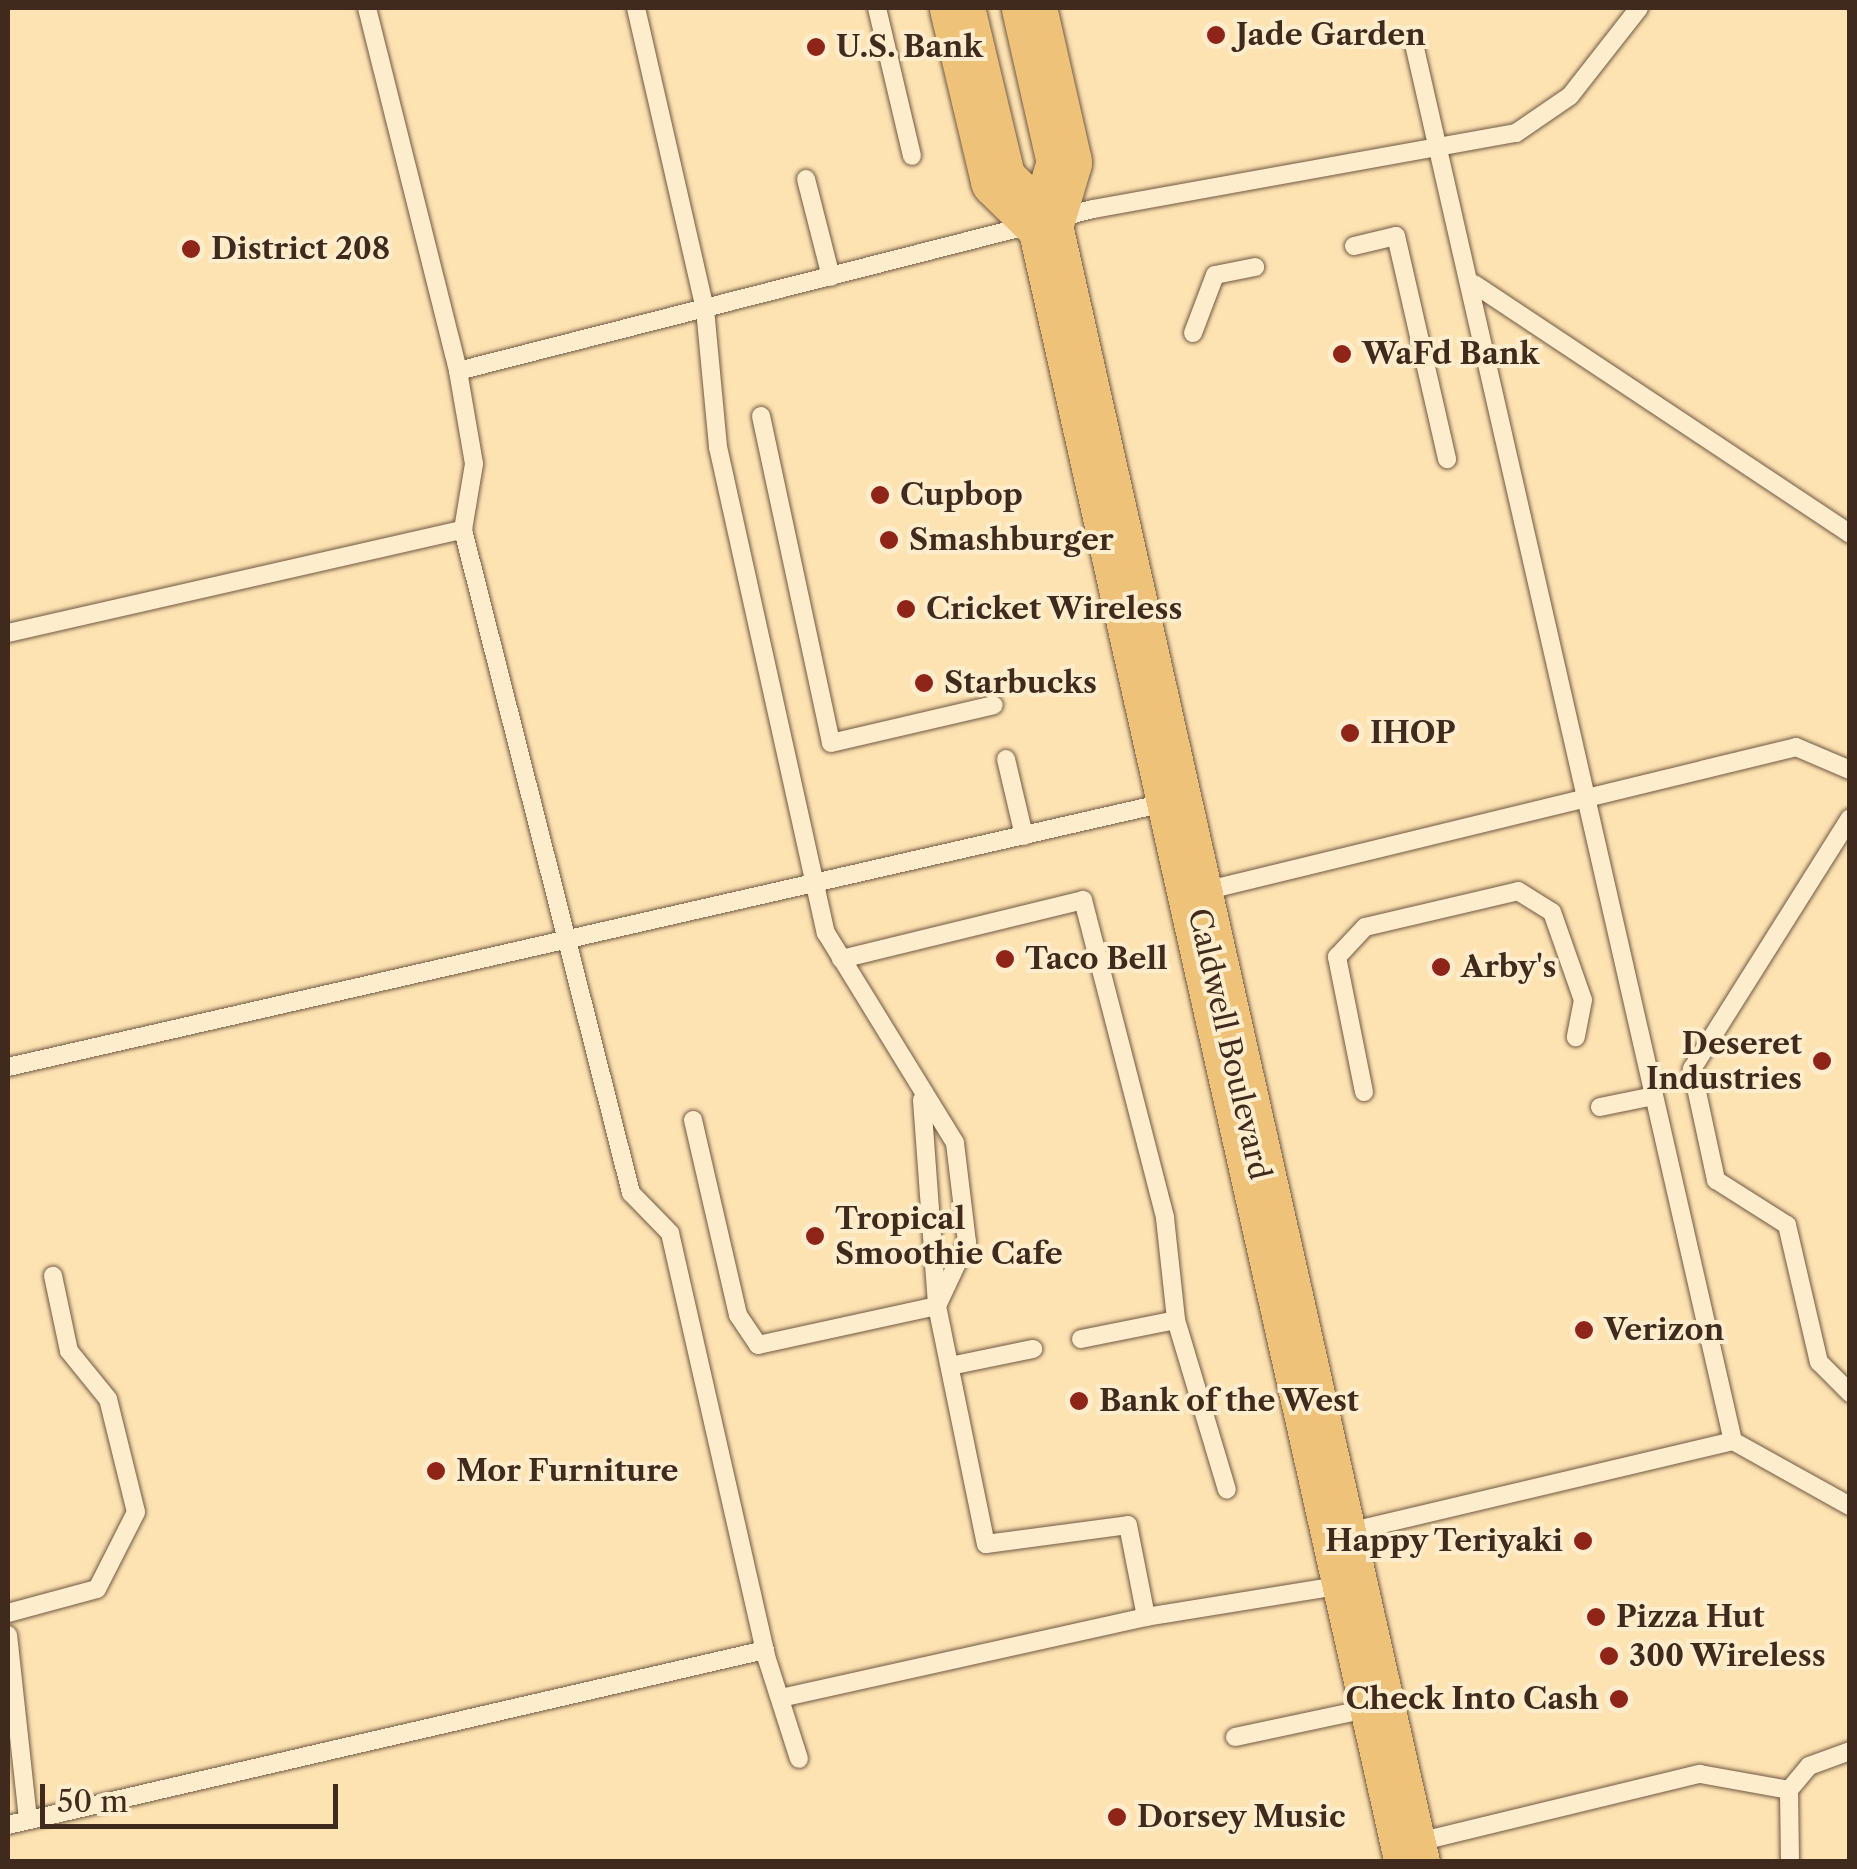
<!DOCTYPE html>
<html>
<head>
<meta charset="utf-8">
<style>
	body { margin:0 }
	#map { position:relative; width:1857px; height:1869px; overflow:hidden; background:#fee3b2; font-family:"Libre Caslon Text",serif }
	div>[style] { position:absolute }
	.roads { filter:drop-shadow(0 0 2px #705843) drop-shadow(0 0 2px #705843) }
	.lane>* { height:18px; margin:-9px; padding:0 9px; transform-origin:9px; border-radius:9px; background:#feedcd }
	.primary>* { height:55px; margin:-27.5px; padding:0 27.5px; transform-origin:27.5px; border-radius:27.5px; background:#efc279 }
	.dots>* { width:28px; height:28px; translate:-50% -50%; box-sizing:border-box; border:5px solid #feedcd; border-radius:50% }
	span { translate:-50% -50%; white-space:nowrap; text-align:center; line-height:1.15; -webkit-text-stroke:8px #feedcd; paint-order:stroke }
	.poi-label { font-size:30px; color:#402a1e; font-weight:700 }
	.left { translate:0 -50%; text-align:left }
	.right { translate:-100% -50%; text-align:right }
	.street-label { font-size:30px; color:#402a1e }
	.frame { position:absolute; inset:0; border:10px solid #402a1e; pointer-events:none }
	.scale { position:absolute; left:40px; top:1784px; width:298px; height:45px; box-sizing:border-box; border:5px solid #402a1e; border-top:0; padding-left:12px; font-size:30px; line-height:35px; white-space:nowrap; color:#402a1e; -webkit-text-stroke:8px #feedcd; paint-order:stroke }
</style>
</head>
<body>
<div id="map">
	<div class="roads">
		<div class="lane">
			<div style="left:367px;top:8px;width:374px;rotate:75.9deg"></div>
			<div style="left:458px;top:371px;width:94px;rotate:80.2deg"></div>
			<div style="left:474px;top:464px;width:67px;rotate:99.5deg"></div>
			<div style="left:463px;top:530px;width:684px;rotate:75.78deg"></div>
			<div style="left:631px;top:1193px;width:56px;rotate:45.7deg"></div>
			<div style="left:670px;top:1233px;width:434px;rotate:77.2deg"></div>
			<div style="left:766px;top:1656px;width:108px;rotate:72.2deg"></div>
			<div style="left:636px;top:8px;width:309px;rotate:77.1deg"></div>
			<div style="left:705px;top:309px;width:139px;rotate:84.6deg"></div>
			<div style="left:718px;top:447px;width:498px;rotate:77.5deg"></div>
			<div style="left:826px;top:933px;width:246px;rotate:58.4deg"></div>
			<div style="left:955px;top:1143px;width:100px;rotate:83.1deg"></div>
			<div style="left:967px;top:1242px;width:71px;rotate:115.1deg"></div>
			<div style="left:877px;top:8px;width:152px;rotate:76.7deg"></div>
			<div style="left:1414px;top:44px;width:1433px;rotate:77.14deg"></div>
			<div style="left:1733px;top:1441px;width:134px;rotate:29.1deg"></div>
			<div style="left:806px;top:179px;width:101px;rotate:75.7deg"></div>
			<div style="left:1354px;top:246px;width:43px;rotate:-13.4deg"></div>
			<div style="left:1396px;top:236px;width:229px;rotate:77.1deg"></div>
			<div style="left:1474px;top:284px;width:452px;rotate:33.6deg"></div>
			<div style="left:1193px;top:333px;width:62px;rotate:-69.2deg"></div>
			<div style="left:1215px;top:275px;width:41px;rotate:-11.3deg"></div>
			<div style="left:458px;top:371px;width:655px;rotate:-14.31deg"></div>
			<div style="left:1093px;top:209px;width:430px;rotate:-10.2deg"></div>
			<div style="left:1516px;top:133px;width:65px;rotate:-34.4deg"></div>
			<div style="left:1570px;top:96px;width:112px;rotate:-51.9deg"></div>
			<div style="left:761px;top:416px;width:334px;rotate:77.9deg"></div>
			<div style="left:831px;top:743px;width:167px;rotate:-13.1deg"></div>
			<div style="left:8px;top:633px;width:467px;rotate:-12.8deg"></div>
			<div style="left:1006px;top:759px;width:79px;rotate:76.8deg"></div>
			<div style="left:1850px;top:818px;width:297px;rotate:122.2deg"></div>
			<div style="left:1692px;top:1069px;width:114px;rotate:77.8deg"></div>
			<div style="left:1716px;top:1180px;width:84px;rotate:32.4deg"></div>
			<div style="left:1787px;top:1225px;width:141px;rotate:76.9deg"></div>
			<div style="left:1819px;top:1362px;width:44px;rotate:45deg"></div>
			<div style="left:1200px;top:892px;width:613px;rotate:-13.67deg"></div>
			<div style="left:1796px;top:747px;width:59px;rotate:23.1deg"></div>
			<div style="left:841px;top:959px;width:249px;rotate:-13.7deg"></div>
			<div style="left:1083px;top:900px;width:328px;rotate:75.5deg"></div>
			<div style="left:1165px;top:1218px;width:103px;rotate:83.8deg"></div>
			<div style="left:1176px;top:1320px;width:177px;rotate:73.3deg"></div>
			<div style="left:8px;top:1067px;width:1191px;rotate:-12.86deg"></div>
			<div style="left:1364px;top:1092px;width:138px;rotate:-101.3deg"></div>
			<div style="left:1337px;top:957px;width:41px;rotate:-47deg"></div>
			<div style="left:1365px;top:927px;width:157px;rotate:-13.2deg"></div>
			<div style="left:1518px;top:891px;width:40px;rotate:32deg"></div>
			<div style="left:1552px;top:912px;width:93px;rotate:70.6deg"></div>
			<div style="left:1583px;top:1000px;width:38px;rotate:101deg"></div>
			<div style="left:922px;top:1100px;width:207px;rotate:85.8deg"></div>
			<div style="left:937px;top:1306px;width:243px;rotate:78.4deg"></div>
			<div style="left:986px;top:1544px;width:143px;rotate:-7.6deg"></div>
			<div style="left:1128px;top:1525px;width:94px;rotate:78.9deg"></div>
			<div style="left:1600px;top:1107px;width:55px;rotate:-11.5deg"></div>
			<div style="left:693px;top:1120px;width:200px;rotate:77deg"></div>
			<div style="left:738px;top:1315px;width:36px;rotate:56deg"></div>
			<div style="left:758px;top:1345px;width:183px;rotate:-12.3deg"></div>
			<div style="left:1081px;top:1339px;width:97px;rotate:-11.3deg"></div>
			<div style="left:950px;top:1366px;width:85px;rotate:-11.6deg"></div>
			<div style="left:1344px;top:1533px;width:400px;rotate:-13.3deg"></div>
			<div style="left:8px;top:1613px;width:92px;rotate:-15.1deg"></div>
			<div style="left:97px;top:1589px;width:86px;rotate:-63.1deg"></div>
			<div style="left:136px;top:1512px;width:116px;rotate:-103.9deg"></div>
			<div style="left:108px;top:1399px;width:62px;rotate:-129.1deg"></div>
			<div style="left:69px;top:1351px;width:77px;rotate:-102deg"></div>
			<div style="left:8px;top:1635px;width:186px;rotate:83.8deg"></div>
			<div style="left:785px;top:1697px;width:370px;rotate:-12.5deg"></div>
			<div style="left:1146px;top:1617px;width:201px;rotate:-9.2deg"></div>
			<div style="left:1235px;top:1737px;width:140px;rotate:-12deg"></div>
			<div style="left:8px;top:1825px;width:777px;rotate:-13.02deg"></div>
			<div style="left:1414px;top:1843px;width:294px;rotate:-13.6deg"></div>
			<div style="left:1700px;top:1774px;width:90px;rotate:10.2deg"></div>
			<div style="left:1790px;top:1862px;width:72px;rotate:-90.8deg"></div>
			<div style="left:1789px;top:1790px;width:31px;rotate:-50deg"></div>
			<div style="left:1809px;top:1766px;width:44px;rotate:-20.1deg"></div>
		</div>
		<div class="primary">
			<div style="left:957px;top:8px;width:177px;rotate:76.6deg"></div>
			<div style="left:998px;top:180px;width:66px;rotate:44.4deg"></div>
			<div style="left:1029px;top:8px;width:158px;rotate:77.2deg"></div>
			<div style="left:1064px;top:162px;width:67px;rotate:106.5deg"></div>
			<div style="left:1045px;top:226px;width:1677px;rotate:77.36deg"></div>
		</div>
	</div>
	<div class="dots">
		<div style="left:1216px;top:35px;background:#8f2418"></div>
		<div style="left:816px;top:47px;background:#8f2418"></div>
		<div style="left:191px;top:249px;background:#8f2418"></div>
		<div style="left:1342px;top:354px;background:#8f2418"></div>
		<div style="left:880px;top:495px;background:#8f2418"></div>
		<div style="left:889px;top:540px;background:#8f2418"></div>
		<div style="left:906px;top:609px;background:#8f2418"></div>
		<div style="left:924px;top:683px;background:#8f2418"></div>
		<div style="left:1350px;top:733px;background:#8f2418"></div>
		<div style="left:1005px;top:959px;background:#8f2418"></div>
		<div style="left:1441px;top:967px;background:#8f2418"></div>
		<div style="left:1822px;top:1061px;background:#8f2418"></div>
		<div style="left:815px;top:1236px;background:#8f2418"></div>
		<div style="left:1584px;top:1330px;background:#8f2418"></div>
		<div style="left:1079px;top:1401px;background:#8f2418"></div>
		<div style="left:436px;top:1471px;background:#8f2418"></div>
		<div style="left:1583px;top:1541px;background:#8f2418"></div>
		<div style="left:1596px;top:1617px;background:#8f2418"></div>
		<div style="left:1609px;top:1656px;background:#8f2418"></div>
		<div style="left:1619px;top:1699px;background:#8f2418"></div>
		<div style="left:1117px;top:1817px;background:#8f2418"></div>
	</div>
	<div class="poi-label">
		<span class="left" style="left:1236px;top:35px">Jade Garden</span>
		<span class="left" style="left:836px;top:47px">U.S. Bank</span>
		<span class="left" style="left:211px;top:249px">District 208</span>
		<span class="left" style="left:1362px;top:354px">WaFd Bank</span>
		<span class="left" style="left:900px;top:495px">Cupbop</span>
		<span class="left" style="left:909px;top:540px">Smashburger</span>
		<span class="left" style="left:926px;top:609px">Cricket Wireless</span>
		<span class="left" style="left:944px;top:683px">Starbucks</span>
		<span class="left" style="left:1370px;top:733px">IHOP</span>
		<span class="left" style="left:1025px;top:959px">Taco Bell</span>
		<span class="left" style="left:1461px;top:967px">Arby's</span>
		<span class="right" style="left:1802px;top:1061px">Deseret<br>Industries</span>
		<span class="left" style="left:835px;top:1236px">Tropical<br>Smoothie Cafe</span>
		<span class="left" style="left:1604px;top:1330px">Verizon</span>
		<span class="left" style="left:1099px;top:1401px">Bank of the West</span>
		<span class="left" style="left:456px;top:1471px">Mor Furniture</span>
		<span class="right" style="left:1563px;top:1541px">Happy Teriyaki</span>
		<span class="left" style="left:1616px;top:1617px">Pizza Hut</span>
		<span class="left" style="left:1629px;top:1656px">300 Wireless</span>
		<span class="right" style="left:1599px;top:1699px">Check Into Cash</span>
		<span class="left" style="left:1137px;top:1817px">Dorsey Music</span>
	</div>
	<div class="street-label">
		<span style="left:1229px;top:1044px;rotate:77deg">Caldwell Boulevard</span>
	</div>
	<div class="frame"></div>
	<div class="scale">50 m</div>
</div>
</body>
</html>
